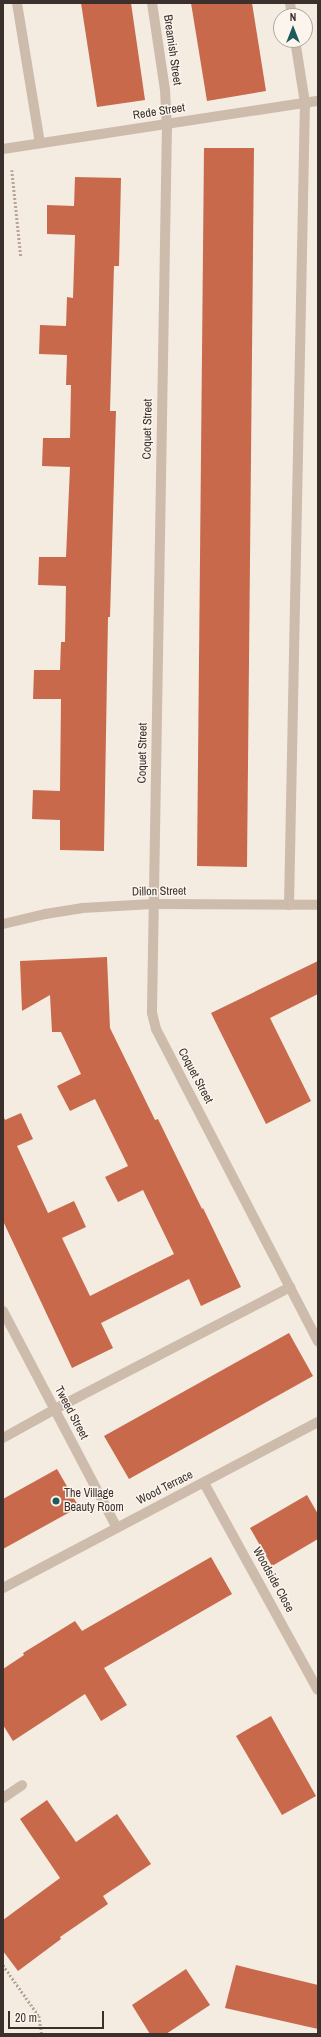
<!DOCTYPE html>
<html>
<head>
<meta charset="utf-8">
<style>
	body { margin:0 }
	#map { position:relative; width:321px; height:2037px; overflow:hidden; background:#f4ebe1; font-family:"Archivo Narrow",sans-serif }
	div>[style] { position:absolute }
	.building>* { inset:0; background:#c8694b }
	.path>* { height:2.5px; margin-top:-1.25px; transform-origin:0; background:repeating-linear-gradient(90deg,#b9a596 0 2px,transparent 0 4px) }
	.minor>* { height:10px; margin:-5px; padding:0 5px; transform-origin:5px; border-radius:5px; background:#cdbbac }
	.dots>* { width:11px; height:11px; translate:-50% -50%; box-sizing:border-box; border:2px solid #fbf5ee; border-radius:50% }
	span { translate:-50% -50%; white-space:nowrap; text-align:center; line-height:1.15; -webkit-text-stroke:3px #fbf5ee; paint-order:stroke }
	.street-label { font-size:12px; color:#3b302b }
	.poi-label { font-size:12px; color:#3b302b }
	.left { translate:0 -50%; text-align:left }
	.frame { position:absolute; inset:0; border:4px solid #3b302b; pointer-events:none }
	.north { position:absolute; left:273px; top:8px; width:40px; height:40px; box-sizing:border-box; background:#fbf5ee; border:1px solid #aea6a0; border-radius:50%; rotate:0deg; font-size:11px; font-weight:700; line-height:16px; text-align:center; color:#3b302b }
	.north::after { content:''; display:block; margin:auto; width:14px; height:18px; background:#1f5a5e; clip-path:polygon(50% 0,100% 100%,50% 72%,0 100%) }
	.scale { position:absolute; left:8px; top:2011px; width:96px; height:18px; box-sizing:border-box; border:2px solid #3b302b; border-top:0; padding-left:5px; font-size:12px; line-height:14px; white-space:nowrap; color:#3b302b; -webkit-text-stroke:3px #fbf5ee; paint-order:stroke }
</style>
</head>
<body>
<div id="map">
	<div class="building">
		<div style="clip-path:polygon(81px 3px,131px 3px,145px 100px,97px 107px)"></div>
		<div style="clip-path:polygon(191px 3px,252px 3px,266px 91px,207px 101px)"></div>
		<div style="clip-path:polygon(204px 148px,254px 148px,247px 867px,197px 866px)"></div>
		<div style="clip-path:polygon(75px 177px,121px 178px,119px 266px,114px 266px,110px 411px,116px 411px,110px 617px,108px 617px,104px 851px,60px 850px,60px 820px,32px 819px,33px 790px,60px 791px,61px 699px,33px 699px,34px 670px,60px 670px,61px 642px,65px 642px,66px 586px,38px 585px,39px 557px,66px 557px,70px 467px,42px 466px,43px 438px,70px 438px,71px 385px,66px 385px,67px 355px,39px 354px,40px 325px,66px 326px,67px 297px,73px 298px,75px 235px,47px 234px,47px 205px,74px 206px)"></div>
		<div style="clip-path:polygon(107px 957px,110px 1028px,155px 1120px,158px 1119px,202px 1209px,203px 1208px,241px 1287px,201px 1306px,189px 1279px,101px 1323px,113px 1348px,72px 1368px,3px 1221px,3px 1115px,5px 1120px,21px 1113px,33px 1139px,17px 1146px,48px 1213px,74px 1201px,86px 1227px,62px 1238px,90px 1296px,174px 1254px,143px 1190px,118px 1202px,105px 1177px,128px 1166px,95px 1099px,70px 1111px,57px 1086px,81px 1074px,61px 1032px,52px 1032px,50px 995px,22px 1011px,20px 961px)"></div>
		<div style="clip-path:polygon(318px 961px,318px 994px,270px 1018px,311px 1101px,266px 1124px,211px 1013px)"></div>
		<div style="clip-path:polygon(289px 1333px,313px 1376px,129px 1479px,104px 1436px)"></div>
		<div style="clip-path:polygon(57px 1469px,79px 1507px,3px 1549px,3px 1499px)"></div>
		<div style="clip-path:polygon(307px 1495px,318px 1514px,318px 1539px,272px 1566px,250px 1528px)"></div>
		<div style="clip-path:polygon(211px 1557px,232px 1594px,104px 1668px,127px 1705px,101px 1721px,85px 1694px,13px 1741px,3px 1725px,3px 1669px,24px 1655px,23px 1653px,75px 1621px,82px 1631px)"></div>
		<div style="clip-path:polygon(271px 1716px,316px 1796px,282px 1815px,236px 1736px)"></div>
		<div style="clip-path:polygon(47px 1800px,76px 1842px,117px 1814px,151px 1864px,103px 1896px,108px 1904px,60px 1937px,61px 1939px,18px 1971px,3px 1951px,3px 1920px,60px 1878px,20px 1819px)"></div>
		<div style="clip-path:polygon(236px 1965px,318px 1985px,318px 2029px,225px 2008px)"></div>
		<div style="clip-path:polygon(186px 1969px,210px 2005px,166px 2034px,150px 2034px,132px 2005px)"></div>
	</div>
	<div class="path">
		<div style="left:12px;top:170px;width:87px;rotate:84.1deg"></div>
		<div style="left:3px;top:1965px;width:62px;rotate:54.8deg"></div>
		<div style="left:39px;top:2016px;width:18px;rotate:81deg"></div>
	</div>
	<div class="minor">
		<div style="left:17px;top:3px;width:142px;rotate:80.7deg"></div>
		<div style="left:152px;top:3px;width:88px;rotate:81.5deg"></div>
		<div style="left:165px;top:90px;width:34px;rotate:87deg"></div>
		<div style="left:167px;top:124px;width:889px;rotate:90.97deg"></div>
		<div style="left:152px;top:1013px;width:16px;rotate:76deg"></div>
		<div style="left:156px;top:1029px;width:352px;rotate:62.6deg"></div>
		<div style="left:290px;top:3px;width:13px;rotate:81deg"></div>
		<div style="left:3px;top:149px;width:319px;rotate:-8.7deg"></div>
		<div style="left:289px;top:905px;width:802px;rotate:-88.86deg"></div>
		<div style="left:305px;top:103px;width:64px;rotate:-99deg"></div>
		<div style="left:3px;top:924px;width:43px;rotate:-13.4deg"></div>
		<div style="left:45px;top:914px;width:37px;rotate:-9deg"></div>
		<div style="left:82px;top:908px;width:71px;rotate:-3.2deg"></div>
		<div style="left:153px;top:904px;width:165px;rotate:0.3deg"></div>
		<div style="left:3px;top:1311px;width:245px;rotate:62.3deg"></div>
		<div style="left:3px;top:1438px;width:60px;rotate:-29.1deg"></div>
		<div style="left:55px;top:1409px;width:265px;rotate:-27.4deg"></div>
		<div style="left:204px;top:1483px;width:236px;rotate:61.2deg"></div>
		<div style="left:3px;top:1588px;width:356px;rotate:-27.8deg"></div>
		<div style="left:3px;top:1798px;width:23px;rotate:-34deg"></div>
	</div>
	<div class="dots">
		<div style="left:56px;top:1501px;background:#1f5a5e"></div>
	</div>
	<div class="street-label">
		<span style="left:172px;top:50px;rotate:82deg">Breamish Street</span>
		<span style="left:159px;top:112px;rotate:-9deg">Rede Street</span>
		<span style="left:148px;top:429px;rotate:-89deg">Coquet Street</span>
		<span style="left:143px;top:753px;rotate:-89deg">Coquet Street</span>
		<span style="left:159px;top:892px;rotate:-1deg">Dillon Street</span>
		<span style="left:195px;top:1076px;rotate:62deg">Coquet Street</span>
		<span style="left:71px;top:1413px;rotate:62deg">Tweed Street</span>
		<span style="left:165px;top:1488px;rotate:-27deg">Wood Terrace</span>
		<span style="left:273px;top:1580px;rotate:61deg">Woodside Close</span>
	</div>
	<div class="poi-label">
		<span class="left" style="left:64px;top:1501px">The Village<br>Beauty Room</span>
	</div>
	<div class="frame"></div>
	<div class="north">N</div>
	<div class="scale">20 m</div>
</div>
</body>
</html>
